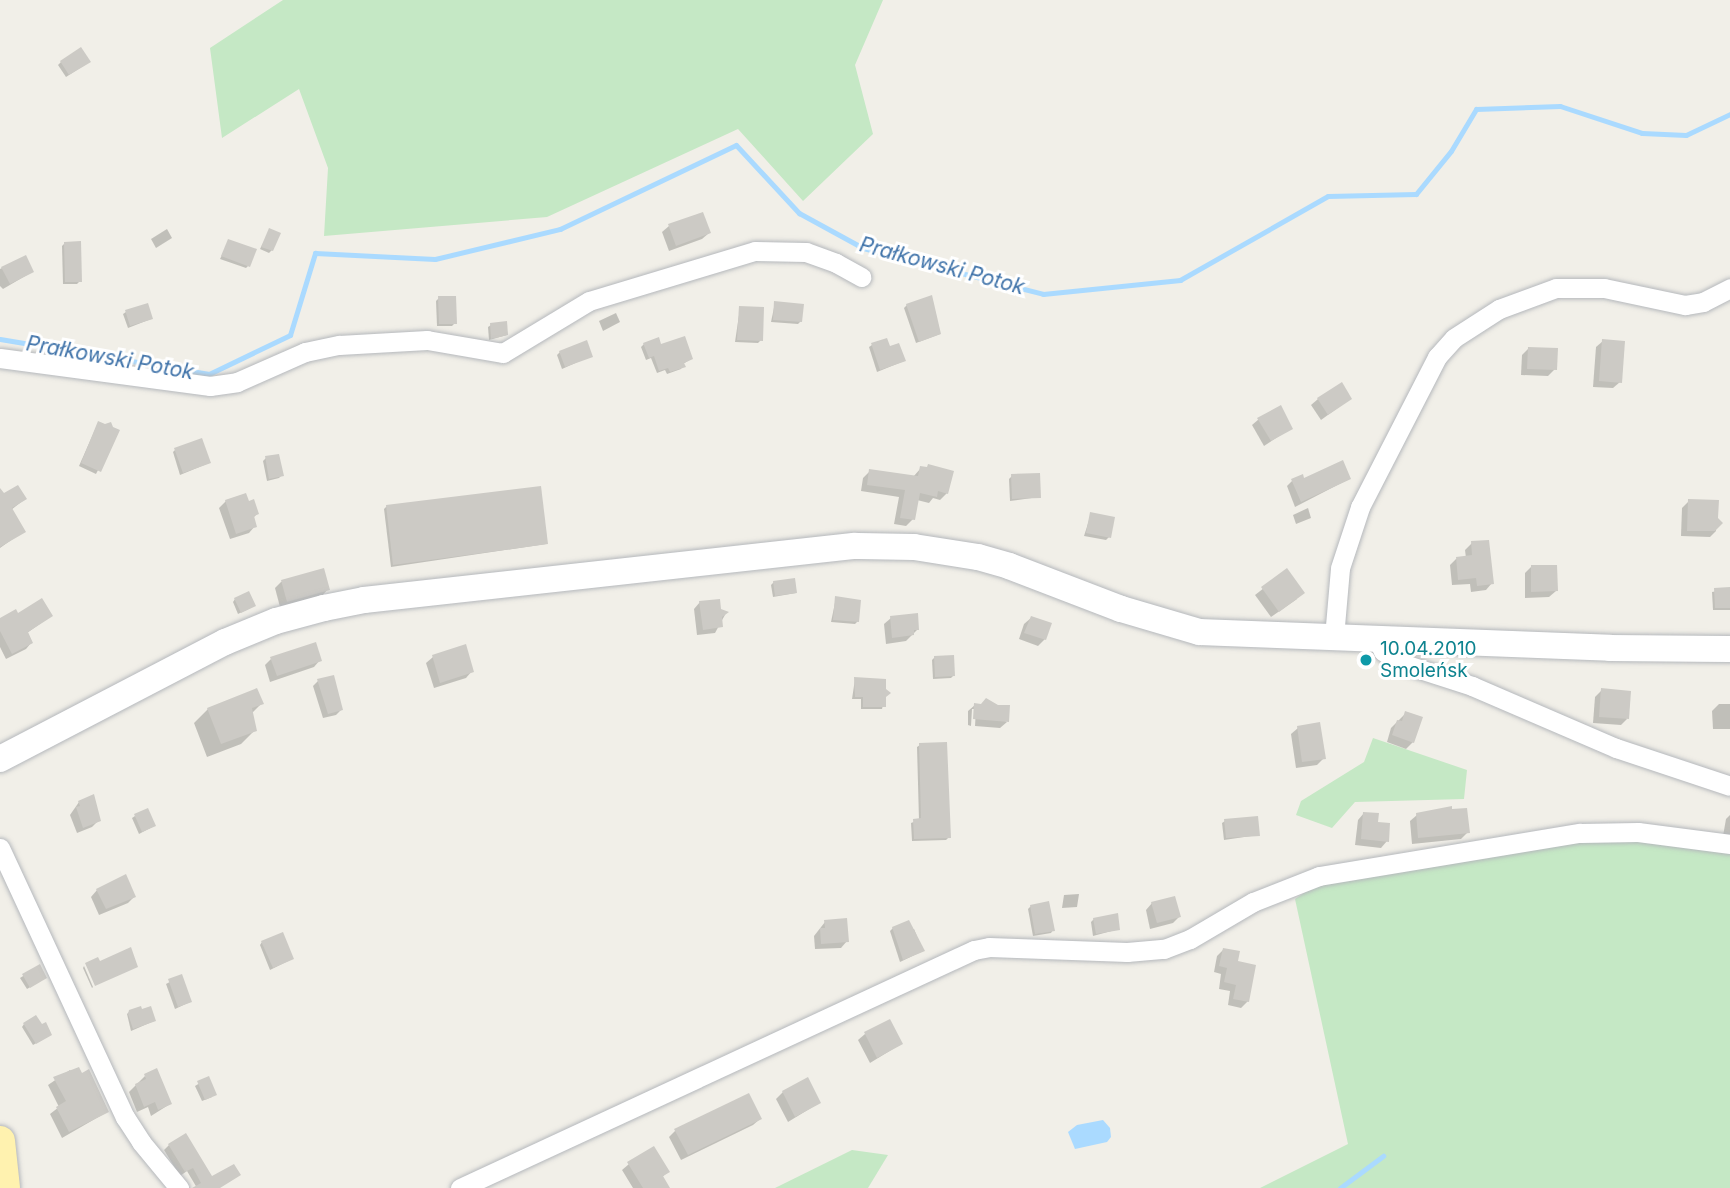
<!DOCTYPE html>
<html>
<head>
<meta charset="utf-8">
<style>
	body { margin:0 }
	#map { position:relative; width:1730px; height:1188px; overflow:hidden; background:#f1efe8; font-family:Inter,sans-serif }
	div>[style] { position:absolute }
	.green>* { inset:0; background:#c5e8c5 }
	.water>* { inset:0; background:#aadaff }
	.shadow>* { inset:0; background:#0003 }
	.stream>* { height:5px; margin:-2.5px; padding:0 2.5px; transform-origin:2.5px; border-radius:2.5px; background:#aadaff }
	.building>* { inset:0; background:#cccac5 }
	.roads { filter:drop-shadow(0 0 2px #b5b8bc) drop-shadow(0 0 2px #b5b8bc) }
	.street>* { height:19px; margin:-9.5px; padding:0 9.5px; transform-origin:9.5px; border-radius:9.5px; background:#fff }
	.secondary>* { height:26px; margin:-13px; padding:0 13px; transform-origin:13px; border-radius:13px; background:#fff }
	.primary>* { height:30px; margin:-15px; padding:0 15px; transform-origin:15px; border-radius:15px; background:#fff2af }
	.dots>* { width:19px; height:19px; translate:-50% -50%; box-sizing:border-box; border:4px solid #fff; border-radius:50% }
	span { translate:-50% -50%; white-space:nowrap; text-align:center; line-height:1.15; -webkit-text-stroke:6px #fff; paint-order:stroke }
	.culture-label { font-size:19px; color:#0d838f }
	.left { translate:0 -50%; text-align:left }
	.water-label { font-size:21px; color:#4174aa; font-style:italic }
</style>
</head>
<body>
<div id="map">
	<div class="green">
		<div style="clip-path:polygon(283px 0,883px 0,855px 65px,873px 134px,803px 201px,738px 129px,547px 217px,324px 236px,328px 168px,299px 89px,222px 138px,210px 48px)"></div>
		<div style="clip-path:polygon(1373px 738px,1467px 770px,1464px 799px,1355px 802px,1332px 828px,1296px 815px,1301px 801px,1364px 762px)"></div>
		<div style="clip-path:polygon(1615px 836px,1730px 847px,1730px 1188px,1260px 1188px,1348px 1144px,1295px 899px,1322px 881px)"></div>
		<div style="clip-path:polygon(852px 1150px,888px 1155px,868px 1188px,775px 1188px)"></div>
	</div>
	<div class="water">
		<div style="clip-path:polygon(1103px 1120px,1110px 1128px,1111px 1137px,1107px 1142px,1075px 1149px,1068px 1132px,1077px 1125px)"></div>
	</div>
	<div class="shadow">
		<div style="clip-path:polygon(61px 62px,86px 64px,66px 77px,58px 65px)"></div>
		<div style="clip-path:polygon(669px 226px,709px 233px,702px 239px,669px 251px,662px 232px)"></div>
		<div style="clip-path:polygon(167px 229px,172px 238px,156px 248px,151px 239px)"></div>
		<div style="clip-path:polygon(270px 230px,272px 250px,269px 253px,260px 249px)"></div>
		<div style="clip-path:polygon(229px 241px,248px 266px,246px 268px,220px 259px)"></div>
		<div style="clip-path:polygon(65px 243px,80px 281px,77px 284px,63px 284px,62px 246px)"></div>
		<div style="clip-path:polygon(25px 257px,32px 272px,3px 289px,0 286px,0 269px)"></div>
		<div style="clip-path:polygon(439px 298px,455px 323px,452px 326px,437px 326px,436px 301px)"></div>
		<div style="clip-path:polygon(775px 303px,801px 321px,798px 324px,771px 322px)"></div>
		<div style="clip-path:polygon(907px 305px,940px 334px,916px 343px,904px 308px)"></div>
		<div style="clip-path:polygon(740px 308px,761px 340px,758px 343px,735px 342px)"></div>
		<div style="clip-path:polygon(126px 312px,151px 319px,128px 328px,123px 314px)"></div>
		<div style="clip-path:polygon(616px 313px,620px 322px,603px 331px,599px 321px)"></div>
		<div style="clip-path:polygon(491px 325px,507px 335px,489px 340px,488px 327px)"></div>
		<div style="clip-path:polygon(1603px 341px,1620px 382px,1613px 388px,1593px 387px,1596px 347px)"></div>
		<div style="clip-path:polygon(644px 344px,660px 347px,691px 359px,683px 364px,681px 369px,667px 374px,665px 370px,657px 373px,651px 358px,646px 360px,641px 347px)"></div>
		<div style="clip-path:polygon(872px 345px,889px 348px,904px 361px,877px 372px,869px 347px)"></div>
		<div style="clip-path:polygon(1529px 348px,1555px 369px,1548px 376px,1521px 375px,1522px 355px)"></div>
		<div style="clip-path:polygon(560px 352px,591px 356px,562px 369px,557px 355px)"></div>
		<div style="clip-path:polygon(1318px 399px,1350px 399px,1321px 420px,1311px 405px)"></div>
		<div style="clip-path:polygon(1259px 419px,1291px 428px,1264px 446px,1252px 425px)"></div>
		<div style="clip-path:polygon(98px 423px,118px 431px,96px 474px,79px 466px)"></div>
		<div style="clip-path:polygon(175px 450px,209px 463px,180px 475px,173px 452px)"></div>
		<div style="clip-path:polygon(266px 458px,282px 475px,279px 478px,267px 481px,263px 461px)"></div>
		<div style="clip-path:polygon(921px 468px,947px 493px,940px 500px,933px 498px,929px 503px,917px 500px,913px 519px,906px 526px,894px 524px,899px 497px,861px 491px,863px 478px,870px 471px,913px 477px)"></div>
		<div style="clip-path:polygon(1012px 476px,1039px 497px,1010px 501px,1009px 479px)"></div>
		<div style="clip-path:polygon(1349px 479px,1295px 507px,1287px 486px,1292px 481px)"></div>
		<div style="clip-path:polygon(0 496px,25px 499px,11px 510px,24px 531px,0 548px)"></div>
		<div style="clip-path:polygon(226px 501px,248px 503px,257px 514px,253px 518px,255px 526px,249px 533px,230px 539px,219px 508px)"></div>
		<div style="clip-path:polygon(1689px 501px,1717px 502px,1716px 531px,1710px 537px,1681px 536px,1682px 508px)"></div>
		<div style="clip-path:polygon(387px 506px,546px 544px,391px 567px,384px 509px)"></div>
		<div style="clip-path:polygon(1308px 508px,1311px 518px,1296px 524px,1293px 515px)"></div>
		<div style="clip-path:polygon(1091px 514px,1109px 537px,1106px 540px,1084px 536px)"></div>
		<div style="clip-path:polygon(1472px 543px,1492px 583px,1486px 590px,1471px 592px,1470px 584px,1452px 585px,1450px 565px,1456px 559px,1466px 558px,1465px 550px)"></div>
		<div style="clip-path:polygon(1531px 567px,1556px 591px,1549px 597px,1525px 598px,1525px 573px)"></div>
		<div style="clip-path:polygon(323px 570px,328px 589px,322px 596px,280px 607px,275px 588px,281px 582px)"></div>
		<div style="clip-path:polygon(1287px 570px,1297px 599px,1271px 617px,1255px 595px)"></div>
		<div style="clip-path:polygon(774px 582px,796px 593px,773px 597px,771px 585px)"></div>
		<div style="clip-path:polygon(1730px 589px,1730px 610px,1713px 610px,1712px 592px)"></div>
		<div style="clip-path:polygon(836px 598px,858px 621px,855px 624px,831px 622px)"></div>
		<div style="clip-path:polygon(235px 599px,254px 606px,238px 614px,233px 602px)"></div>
		<div style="clip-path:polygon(700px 602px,726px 613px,715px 633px,697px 635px,694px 609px)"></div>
		<div style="clip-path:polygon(18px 616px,51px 616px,27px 633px,31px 643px,26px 649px,6px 659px,0 647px,0 620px)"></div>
		<div style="clip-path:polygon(891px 618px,918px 629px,906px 641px,886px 644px,884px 624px)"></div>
		<div style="clip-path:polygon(1031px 618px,1045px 639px,1038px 646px,1019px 639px,1024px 624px)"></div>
		<div style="clip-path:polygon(433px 657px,472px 671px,466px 678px,434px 688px,426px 663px)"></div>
		<div style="clip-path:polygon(935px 657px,953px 676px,951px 678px,933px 679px,932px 660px)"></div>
		<div style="clip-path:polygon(271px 659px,320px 660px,314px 667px,270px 682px,265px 665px)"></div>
		<div style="clip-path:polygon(855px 679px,885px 697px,882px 709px,861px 709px,861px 699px,852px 699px)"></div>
		<div style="clip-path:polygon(318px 681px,342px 709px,336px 715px,323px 718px,313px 686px)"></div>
		<div style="clip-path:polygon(1602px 690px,1627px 719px,1621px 725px,1593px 723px,1595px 697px)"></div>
		<div style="clip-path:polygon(261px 704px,251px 714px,255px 730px,241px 744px,207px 757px,194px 723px,208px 709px)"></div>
		<div style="clip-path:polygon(1719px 704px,1730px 704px,1730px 729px,1713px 729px,1712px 711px)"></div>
		<div style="clip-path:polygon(975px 705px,1007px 722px,1000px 728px,975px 726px,976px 709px,972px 709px,971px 726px,968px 725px,968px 711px)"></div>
		<div style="clip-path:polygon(1406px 713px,1413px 742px,1406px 749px,1387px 742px,1391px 728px)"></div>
		<div style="clip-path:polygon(1298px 728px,1324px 758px,1317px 765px,1296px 768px,1291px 734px)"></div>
		<div style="clip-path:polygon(920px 745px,949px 837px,946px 840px,912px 841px,911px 823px,919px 820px,917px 747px)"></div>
		<div style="clip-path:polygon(79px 802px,99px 820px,92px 827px,77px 833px,70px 815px)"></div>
		<div style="clip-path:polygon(1450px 808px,1468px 832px,1461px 839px,1412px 844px,1410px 821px,1417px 815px)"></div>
		<div style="clip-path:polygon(1364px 813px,1387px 841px,1381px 848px,1355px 845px,1358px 820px)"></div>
		<div style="clip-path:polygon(1730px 815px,1730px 837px,1723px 836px,1726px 819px)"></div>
		<div style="clip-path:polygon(135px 816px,154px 826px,139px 834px,132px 818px)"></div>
		<div style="clip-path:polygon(1225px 821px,1258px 835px,1224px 840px,1222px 823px)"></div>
		<div style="clip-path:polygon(97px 890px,134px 897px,128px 903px,99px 915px,91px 897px)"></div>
		<div style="clip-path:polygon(1079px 894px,1077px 907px,1062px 908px,1064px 895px)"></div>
		<div style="clip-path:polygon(1152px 903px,1179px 917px,1173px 923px,1150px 929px,1146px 910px)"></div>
		<div style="clip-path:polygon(1031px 906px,1053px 930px,1051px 933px,1033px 936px,1028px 909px)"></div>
		<div style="clip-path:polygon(1094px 919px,1119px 929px,1093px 936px,1091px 922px)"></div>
		<div style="clip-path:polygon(825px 922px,847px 941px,841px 948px,815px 949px,814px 936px)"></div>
		<div style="clip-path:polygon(893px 928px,914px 929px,923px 951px,900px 962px,890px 931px)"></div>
		<div style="clip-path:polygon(262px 942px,292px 959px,270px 970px,260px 945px)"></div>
		<div style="clip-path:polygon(1223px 950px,1236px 963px,1248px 1001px,1241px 1008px,1228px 1005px,1230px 991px,1219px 989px,1221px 974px,1214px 972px,1217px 956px)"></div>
		<div style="clip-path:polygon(39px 966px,42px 980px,27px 989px,20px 978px)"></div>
		<div style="clip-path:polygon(84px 966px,93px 987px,92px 988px,83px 968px)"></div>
		<div style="clip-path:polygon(181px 976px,190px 1002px,175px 1009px,166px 984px)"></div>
		<div style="clip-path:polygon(130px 1011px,154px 1021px,131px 1031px,127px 1014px)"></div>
		<div style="clip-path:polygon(24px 1024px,47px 1037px,33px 1045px,22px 1027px)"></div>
		<div style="clip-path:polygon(865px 1034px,901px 1044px,870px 1063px,858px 1040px)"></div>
		<div style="clip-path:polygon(70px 1070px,107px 1112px,62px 1138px,50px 1114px,59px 1107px,48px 1085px)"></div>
		<div style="clip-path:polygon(145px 1076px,170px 1104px,151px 1116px,148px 1107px,137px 1112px,129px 1092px)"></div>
		<div style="clip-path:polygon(208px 1078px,212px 1097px,202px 1101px,195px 1086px)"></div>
		<div style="clip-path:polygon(783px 1092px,819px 1103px,788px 1122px,776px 1099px)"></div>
		<div style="clip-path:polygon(760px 1119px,753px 1125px,681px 1160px,669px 1137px,675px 1131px)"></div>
		<div style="clip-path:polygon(169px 1145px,219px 1188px,197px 1188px,187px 1171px,180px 1176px,164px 1150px)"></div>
		<div style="clip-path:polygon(629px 1164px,668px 1172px,661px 1178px,664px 1188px,633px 1188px,622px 1170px)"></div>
	</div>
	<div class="stream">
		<div style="left:0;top:339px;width:212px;rotate:9.5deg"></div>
		<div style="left:209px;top:374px;width:90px;rotate:-25.7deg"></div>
		<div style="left:290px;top:335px;width:86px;rotate:-73deg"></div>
		<div style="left:315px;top:253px;width:120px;rotate:2.9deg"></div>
		<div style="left:435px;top:259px;width:129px;rotate:-13.5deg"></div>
		<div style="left:560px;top:229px;width:195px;rotate:-25.5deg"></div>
		<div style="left:736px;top:145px;width:93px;rotate:47.2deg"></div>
		<div style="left:799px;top:213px;width:73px;rotate:28.7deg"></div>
		<div style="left:863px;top:248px;width:186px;rotate:14.3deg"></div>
		<div style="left:1043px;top:294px;width:138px;rotate:-5.8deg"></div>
		<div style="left:1180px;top:280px;width:170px;rotate:-29.6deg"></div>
		<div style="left:1328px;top:196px;width:88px;rotate:-1.3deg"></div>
		<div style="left:1416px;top:194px;width:55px;rotate:-50.9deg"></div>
		<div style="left:1451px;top:151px;width:49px;rotate:-59.2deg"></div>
		<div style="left:1476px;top:109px;width:84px;rotate:-2deg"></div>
		<div style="left:1560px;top:106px;width:86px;rotate:18.2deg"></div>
		<div style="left:1642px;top:133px;width:44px;rotate:2.6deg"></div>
		<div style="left:1686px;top:135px;width:49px;rotate:-25.5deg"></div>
		<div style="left:1340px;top:1188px;width:54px;rotate:-36.7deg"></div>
	</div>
	<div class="building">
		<div style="clip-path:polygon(81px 47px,91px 62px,69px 75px,60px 61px)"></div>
		<div style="clip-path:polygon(703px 212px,711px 233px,676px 246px,668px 224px)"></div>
		<div style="clip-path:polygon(269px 228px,281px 233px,273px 251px,261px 247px)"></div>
		<div style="clip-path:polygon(228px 239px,257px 249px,250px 267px,221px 256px)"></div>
		<div style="clip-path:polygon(81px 241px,82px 282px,65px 282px,64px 242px)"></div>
		<div style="clip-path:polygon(26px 255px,34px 272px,10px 284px,1px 267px)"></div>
		<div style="clip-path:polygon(932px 295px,941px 334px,919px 342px,906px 304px)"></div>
		<div style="clip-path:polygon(438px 296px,456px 296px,457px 324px,439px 324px)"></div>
		<div style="clip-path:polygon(774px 301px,804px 304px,802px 322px,773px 320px)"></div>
		<div style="clip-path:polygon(148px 303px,153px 319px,130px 326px,125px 310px)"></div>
		<div style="clip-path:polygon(739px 306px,764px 307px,763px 341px,737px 340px)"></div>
		<div style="clip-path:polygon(507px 321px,508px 335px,491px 339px,490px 323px)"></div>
		<div style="clip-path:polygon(685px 336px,693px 359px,684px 363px,686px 367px,670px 372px,668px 368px,659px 371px,654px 356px,649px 358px,643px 343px,659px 337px,661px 344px)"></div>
		<div style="clip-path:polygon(887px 338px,890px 346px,899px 343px,906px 361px,880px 370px,871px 343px)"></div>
		<div style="clip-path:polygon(1602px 339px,1625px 341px,1622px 383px,1599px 381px)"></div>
		<div style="clip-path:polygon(587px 340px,593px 357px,565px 367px,559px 351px)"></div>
		<div style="clip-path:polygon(1528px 347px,1558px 348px,1557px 370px,1527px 369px)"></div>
		<div style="clip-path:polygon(1342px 382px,1352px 399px,1328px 415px,1317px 398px)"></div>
		<div style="clip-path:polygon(1281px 405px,1293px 429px,1271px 441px,1257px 418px)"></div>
		<div style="clip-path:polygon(98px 421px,105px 424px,111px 422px,113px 427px,120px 430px,101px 472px,81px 463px)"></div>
		<div style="clip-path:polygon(202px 438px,211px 463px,183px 473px,174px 448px)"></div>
		<div style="clip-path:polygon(279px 454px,284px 476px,269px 479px,265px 456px)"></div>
		<div style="clip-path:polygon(1343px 460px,1351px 479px,1301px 502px,1291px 479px,1303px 474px,1304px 478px)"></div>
		<div style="clip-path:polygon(928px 464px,954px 471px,948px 494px,938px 491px,937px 497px,920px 493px,915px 520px,900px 518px,905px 490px,867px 485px,869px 469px,918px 476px,920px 466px,927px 467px)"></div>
		<div style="clip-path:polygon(1040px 473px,1041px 498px,1012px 499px,1011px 474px)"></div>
		<div style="clip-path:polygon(18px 485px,27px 499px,12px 508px,26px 532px,0 547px,0 488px,4px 493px)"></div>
		<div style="clip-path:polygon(541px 486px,548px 544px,393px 565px,386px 505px)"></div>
		<div style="clip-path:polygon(246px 493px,249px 501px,254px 499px,259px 514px,254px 516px,257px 527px,236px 534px,225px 500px)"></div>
		<div style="clip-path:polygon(1688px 499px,1719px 500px,1718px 518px,1723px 523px,1715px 531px,1687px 531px)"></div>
		<div style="clip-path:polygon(1090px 512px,1115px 517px,1111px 538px,1086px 533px)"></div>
		<div style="clip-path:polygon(1489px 540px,1494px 584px,1477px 586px,1476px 578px,1458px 580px,1456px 557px,1472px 555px,1471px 541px)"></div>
		<div style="clip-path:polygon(1531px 565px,1557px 565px,1558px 591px,1531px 592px)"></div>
		<div style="clip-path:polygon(324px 568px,330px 590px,287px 602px,281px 580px)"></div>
		<div style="clip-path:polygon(1287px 568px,1305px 593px,1279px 612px,1261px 587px)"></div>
		<div style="clip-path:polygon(795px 578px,797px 593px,775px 596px,773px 581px)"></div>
		<div style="clip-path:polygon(1730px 587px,1730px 608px,1715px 608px,1714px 588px)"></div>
		<div style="clip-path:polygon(249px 591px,256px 606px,241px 613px,234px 598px)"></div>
		<div style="clip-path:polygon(835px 596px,861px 600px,859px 622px,833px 620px)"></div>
		<div style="clip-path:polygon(42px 598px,53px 616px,28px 632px,33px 643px,12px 654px,0 631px,0 618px,16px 609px,18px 613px)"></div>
		<div style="clip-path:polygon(720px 599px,721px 609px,729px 612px,722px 617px,723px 627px,703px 630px,699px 601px)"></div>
		<div style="clip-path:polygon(918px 613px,919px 630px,914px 630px,914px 635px,892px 638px,890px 616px)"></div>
		<div style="clip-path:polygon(1031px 616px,1052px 623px,1046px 640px,1024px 633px)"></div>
		<div style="clip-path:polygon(316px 642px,322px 661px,277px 676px,270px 657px)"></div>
		<div style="clip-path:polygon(466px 644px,474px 672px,440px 683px,432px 655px)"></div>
		<div style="clip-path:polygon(954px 655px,955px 676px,935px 677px,934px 656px)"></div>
		<div style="clip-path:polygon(334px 675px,343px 710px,328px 714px,317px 679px)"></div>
		<div style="clip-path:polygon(854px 677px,886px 679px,886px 689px,891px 693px,886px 697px,886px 707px,863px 707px,863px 697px,855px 697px)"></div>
		<div style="clip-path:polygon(257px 688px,264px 704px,252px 708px,257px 731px,221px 744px,207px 708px)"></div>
		<div style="clip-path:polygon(1601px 688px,1631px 691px,1629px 719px,1599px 717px)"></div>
		<div style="clip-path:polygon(986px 698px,998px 705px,1010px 705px,1009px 722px,973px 719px,974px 703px,981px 704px)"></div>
		<div style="clip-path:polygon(1405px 711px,1423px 717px,1414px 743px,1392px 735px,1397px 720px,1402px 721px)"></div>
		<div style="clip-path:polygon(1320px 722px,1326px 759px,1302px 762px,1297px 726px)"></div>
		<div style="clip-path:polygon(947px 742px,951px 838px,914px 839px,913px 819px,921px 818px,919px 743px)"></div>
		<div style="clip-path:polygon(94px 794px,101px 821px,83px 828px,76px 807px,80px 806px,78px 801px)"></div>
		<div style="clip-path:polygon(1452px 806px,1452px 809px,1467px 808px,1470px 833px,1418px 838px,1416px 813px)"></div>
		<div style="clip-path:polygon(148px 808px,156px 826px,142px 832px,134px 814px)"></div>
		<div style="clip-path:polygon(1363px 812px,1379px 813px,1378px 822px,1390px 823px,1389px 842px,1361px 839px)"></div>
		<div style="clip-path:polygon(1258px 816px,1260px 836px,1226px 838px,1224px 819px)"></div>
		<div style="clip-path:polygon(126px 874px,136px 897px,106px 909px,96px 889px)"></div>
		<div style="clip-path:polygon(1175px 896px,1181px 917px,1157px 923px,1151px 902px)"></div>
		<div style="clip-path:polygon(1049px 901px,1055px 931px,1035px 934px,1030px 905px)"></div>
		<div style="clip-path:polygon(1118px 913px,1120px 930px,1096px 934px,1093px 918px)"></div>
		<div style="clip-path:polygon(847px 918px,849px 942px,821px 944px,820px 928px,825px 928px,824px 920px)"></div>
		<div style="clip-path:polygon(909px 920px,925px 951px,903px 960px,892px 927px)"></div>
		<div style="clip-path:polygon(283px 932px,294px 959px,273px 968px,261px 941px)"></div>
		<div style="clip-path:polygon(131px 947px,138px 967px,95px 986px,85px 963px,98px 957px,100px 961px)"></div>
		<div style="clip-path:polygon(1223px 948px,1240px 951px,1238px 961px,1256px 965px,1249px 1002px,1233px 999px,1236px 985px,1224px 982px,1227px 968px,1219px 966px)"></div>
		<div style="clip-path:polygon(40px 964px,47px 978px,30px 988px,22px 974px)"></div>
		<div style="clip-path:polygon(182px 974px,192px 1002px,178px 1007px,168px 979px)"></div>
		<div style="clip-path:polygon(141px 1006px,142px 1009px,151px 1006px,156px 1021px,133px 1029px,128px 1014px,129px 1010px)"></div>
		<div style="clip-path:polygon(36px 1015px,42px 1024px,46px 1022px,52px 1035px,36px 1044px,23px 1023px)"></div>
		<div style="clip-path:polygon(890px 1019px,903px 1044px,877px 1058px,864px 1032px)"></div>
		<div style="clip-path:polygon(79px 1067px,82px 1073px,89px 1069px,109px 1112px,69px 1132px,56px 1107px,66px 1101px,53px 1077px)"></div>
		<div style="clip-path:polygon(157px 1068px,172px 1104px,158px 1110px,155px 1102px,144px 1107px,135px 1084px,146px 1079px,144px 1074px)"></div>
		<div style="clip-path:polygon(209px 1076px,217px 1095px,205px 1100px,197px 1081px)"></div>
		<div style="clip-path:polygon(808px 1077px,821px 1103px,795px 1117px,782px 1091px)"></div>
		<div style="clip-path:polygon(749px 1093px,762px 1119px,688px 1155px,674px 1129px)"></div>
		<div style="clip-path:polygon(186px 1133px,212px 1176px,234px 1164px,241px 1175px,220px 1188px,192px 1188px,201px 1183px,193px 1168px,185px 1172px,168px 1144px)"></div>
		<div style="clip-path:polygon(654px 1146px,670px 1172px,663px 1176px,670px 1188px,643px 1188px,627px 1162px)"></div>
	</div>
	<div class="roads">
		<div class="street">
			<div style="left:0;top:358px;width:212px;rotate:7.6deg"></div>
			<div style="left:210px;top:386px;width:27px;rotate:-8deg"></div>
			<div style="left:237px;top:382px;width:74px;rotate:-23.8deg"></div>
			<div style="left:305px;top:352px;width:35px;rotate:-12deg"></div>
			<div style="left:339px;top:345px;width:88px;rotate:-3.3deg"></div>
			<div style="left:427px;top:340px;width:77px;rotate:9.7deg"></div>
			<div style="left:503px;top:353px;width:100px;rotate:-31.2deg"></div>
			<div style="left:589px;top:301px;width:173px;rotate:-16.8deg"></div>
			<div style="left:755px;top:251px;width:51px;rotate:1.1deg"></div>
			<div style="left:806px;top:252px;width:32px;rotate:20deg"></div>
			<div style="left:836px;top:263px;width:29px;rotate:29deg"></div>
			<div style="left:1334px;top:637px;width:69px;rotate:-85deg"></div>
			<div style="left:1340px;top:568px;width:64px;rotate:-71.8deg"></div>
			<div style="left:1360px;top:507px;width:169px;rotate:-62.8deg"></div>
			<div style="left:1437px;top:357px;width:25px;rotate:-48deg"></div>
			<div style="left:1454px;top:338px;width:54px;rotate:-32.8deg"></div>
			<div style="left:1499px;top:309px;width:61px;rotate:-20.2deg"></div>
			<div style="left:1556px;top:288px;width:48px"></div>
			<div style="left:1604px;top:288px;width:83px;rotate:11.9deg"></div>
			<div style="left:1685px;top:305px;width:18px;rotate:-9deg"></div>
			<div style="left:1703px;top:302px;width:30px;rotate:-27deg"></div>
			<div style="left:1377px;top:640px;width:13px;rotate:61deg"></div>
			<div style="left:1383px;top:651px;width:22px;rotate:34deg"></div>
			<div style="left:1401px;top:663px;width:75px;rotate:17.9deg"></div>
			<div style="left:1472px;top:686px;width:157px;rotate:23.3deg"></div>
			<div style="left:1616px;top:748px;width:120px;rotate:18.4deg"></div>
			<div style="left:0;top:848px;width:297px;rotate:65.1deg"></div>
			<div style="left:125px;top:1117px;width:30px;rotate:57deg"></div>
			<div style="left:141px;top:1142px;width:60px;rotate:50.4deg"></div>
			<div style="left:460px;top:1188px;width:566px;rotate:-24.85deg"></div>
			<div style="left:974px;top:950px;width:15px;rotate:-11deg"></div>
			<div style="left:989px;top:947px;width:138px;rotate:2.1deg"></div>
			<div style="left:1127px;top:952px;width:37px;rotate:-5deg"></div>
			<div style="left:1164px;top:949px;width:28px;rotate:-21deg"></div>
			<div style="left:1190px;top:939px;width:73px;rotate:-30.4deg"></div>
			<div style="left:1253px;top:902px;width:71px;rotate:-21.5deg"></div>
			<div style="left:1319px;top:876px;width:265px;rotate:-9.4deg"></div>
			<div style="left:1580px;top:833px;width:58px;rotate:-1deg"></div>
			<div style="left:1638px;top:832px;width:93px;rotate:7.4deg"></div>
		</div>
		<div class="secondary">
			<div style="left:0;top:759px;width:254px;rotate:-27.5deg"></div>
			<div style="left:225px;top:642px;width:55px;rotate:-22.4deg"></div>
			<div style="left:276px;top:621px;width:50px;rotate:-15.2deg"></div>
			<div style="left:324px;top:608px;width:41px;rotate:-11.3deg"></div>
			<div style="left:364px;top:600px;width:494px;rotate:-6.3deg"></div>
			<div style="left:855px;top:546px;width:59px;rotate:1deg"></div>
			<div style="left:914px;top:547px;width:65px;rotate:8.9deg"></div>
			<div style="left:978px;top:557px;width:32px;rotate:16deg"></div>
			<div style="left:1009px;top:566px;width:120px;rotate:21deg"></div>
			<div style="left:1121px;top:609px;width:81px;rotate:16.4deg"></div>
			<div style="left:1199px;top:632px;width:411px;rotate:2.2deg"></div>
			<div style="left:1610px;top:648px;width:120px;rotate:0.5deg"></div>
		</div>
		<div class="primary">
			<div style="left:0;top:1141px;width:47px;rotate:83.9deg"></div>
		</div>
	</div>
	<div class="dots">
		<div style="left:1366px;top:660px;background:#0f9aa8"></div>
	</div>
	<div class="culture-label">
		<span class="left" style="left:1380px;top:660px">10.04.2010<br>Smoleńsk</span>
	</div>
	<div class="water-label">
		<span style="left:942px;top:266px;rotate:15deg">Prałkowski Potok</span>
		<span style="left:110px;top:358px;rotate:10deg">Prałkowski Potok</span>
	</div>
</div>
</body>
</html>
